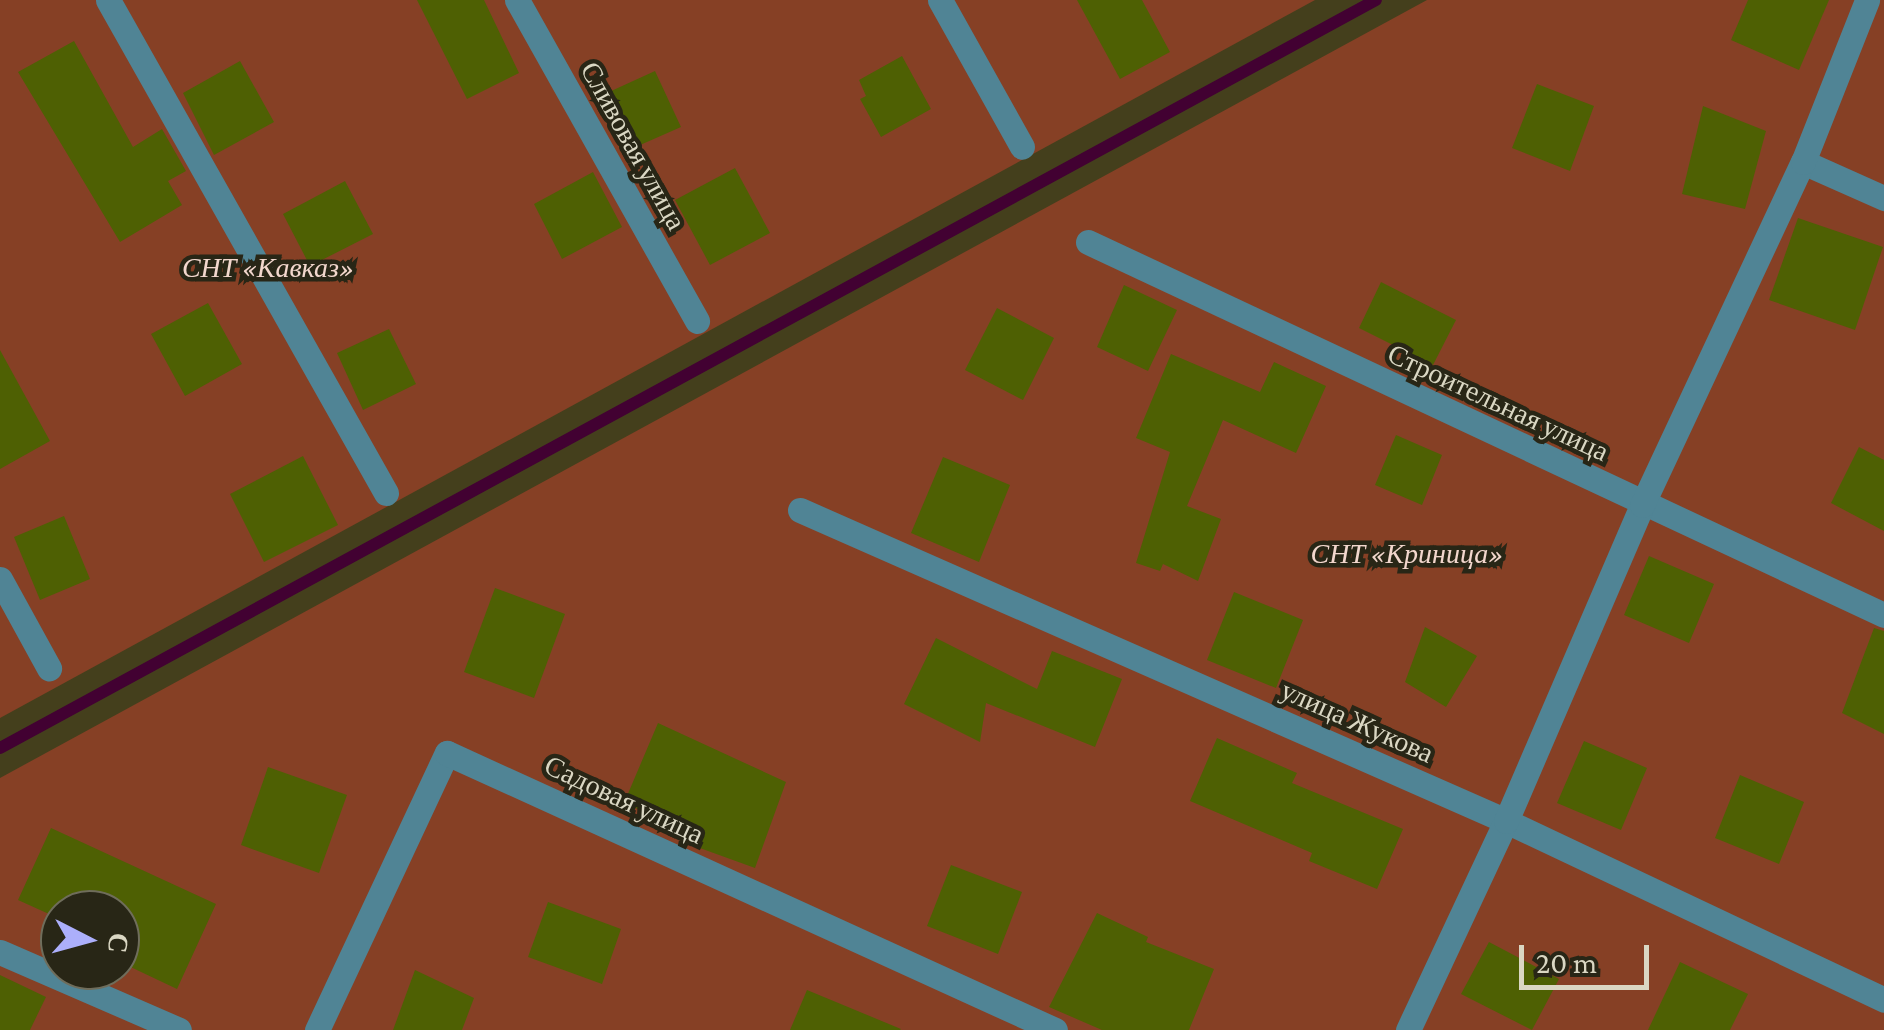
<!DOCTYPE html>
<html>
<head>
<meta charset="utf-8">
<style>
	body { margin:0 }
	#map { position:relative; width:1884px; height:1030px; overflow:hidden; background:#443f1c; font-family:"Crimson Pro",serif }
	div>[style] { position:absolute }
	.green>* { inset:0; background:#864025 }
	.stream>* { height:12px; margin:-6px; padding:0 6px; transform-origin:6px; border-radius:6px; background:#420132 }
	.building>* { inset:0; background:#4e6003 }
	.minor>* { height:25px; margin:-12.5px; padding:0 12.5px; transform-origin:12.5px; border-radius:12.5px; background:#508495 }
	span { translate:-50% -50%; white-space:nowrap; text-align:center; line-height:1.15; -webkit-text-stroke:9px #282616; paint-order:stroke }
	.street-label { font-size:28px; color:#dad7c3 }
	.park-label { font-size:28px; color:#f2d7cd; font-style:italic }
	.north { position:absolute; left:40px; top:890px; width:100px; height:100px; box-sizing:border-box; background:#282616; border:2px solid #6f6d5b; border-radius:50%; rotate:96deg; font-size:28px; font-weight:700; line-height:40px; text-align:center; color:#dad7c3 }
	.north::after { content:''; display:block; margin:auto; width:35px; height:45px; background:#acaffb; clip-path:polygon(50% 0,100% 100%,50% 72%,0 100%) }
	.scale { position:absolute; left:1519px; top:945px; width:130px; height:45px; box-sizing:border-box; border:5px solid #dad7c3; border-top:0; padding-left:12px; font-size:30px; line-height:35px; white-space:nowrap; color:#dad7c3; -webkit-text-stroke:8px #282616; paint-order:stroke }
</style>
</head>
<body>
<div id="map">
	<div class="green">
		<div style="clip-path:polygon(0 0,1315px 0,0 718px)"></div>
		<div style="clip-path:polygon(evenodd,1427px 0,1884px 0,1884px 1030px,0 1030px,0 778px,1427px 0,60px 910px,120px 910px,120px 970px,60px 970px,60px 910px)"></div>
	</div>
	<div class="stream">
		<div style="left:0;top:748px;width:1566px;rotate:-28.53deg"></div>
	</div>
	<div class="building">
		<div style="clip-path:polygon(417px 0,484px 0,519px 73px,467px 99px)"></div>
		<div style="clip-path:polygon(1077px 0,1142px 0,1170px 52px,1120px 79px)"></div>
		<div style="clip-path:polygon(1748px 0,1829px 0,1799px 70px,1731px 40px)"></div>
		<div style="clip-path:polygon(74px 41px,133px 147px,162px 129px,186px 171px,168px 181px,182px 205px,120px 242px,18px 72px)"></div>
		<div style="clip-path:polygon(902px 56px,931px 109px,881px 137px,860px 99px,866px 96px,859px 80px)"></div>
		<div style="clip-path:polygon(240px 61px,274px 122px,214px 155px,183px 93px)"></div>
		<div style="clip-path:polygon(655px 71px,681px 127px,622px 153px,598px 97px)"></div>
		<div style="clip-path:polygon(1537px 84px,1594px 106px,1570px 171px,1512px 148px)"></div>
		<div style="clip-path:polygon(1703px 106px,1766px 131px,1745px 209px,1682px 194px)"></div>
		<div style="clip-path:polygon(735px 168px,770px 233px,710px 265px,675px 200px)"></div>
		<div style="clip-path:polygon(593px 172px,622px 227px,562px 259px,534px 204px)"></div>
		<div style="clip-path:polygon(345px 181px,373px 234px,310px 266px,283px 214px)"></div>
		<div style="clip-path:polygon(1798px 218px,1883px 247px,1855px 330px,1769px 300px)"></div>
		<div style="clip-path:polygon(1381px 282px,1456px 320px,1433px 365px,1359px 328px)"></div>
		<div style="clip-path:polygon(1124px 285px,1177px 310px,1148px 371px,1097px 347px)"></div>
		<div style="clip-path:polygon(208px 303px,242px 364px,185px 396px,151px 334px)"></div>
		<div style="clip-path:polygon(997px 308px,1054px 338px,1023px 400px,965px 370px)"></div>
		<div style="clip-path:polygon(389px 329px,416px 384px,363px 410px,337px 353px)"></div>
		<div style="clip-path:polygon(0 350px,50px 441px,0 469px)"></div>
		<div style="clip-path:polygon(1171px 354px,1260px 392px,1274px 362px,1326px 386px,1296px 453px,1223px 420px,1187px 506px,1221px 519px,1198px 581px,1163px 564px,1160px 571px,1136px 563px,1170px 452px,1136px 438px)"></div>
		<div style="clip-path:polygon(1396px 435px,1442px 455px,1422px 505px,1375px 485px)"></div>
		<div style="clip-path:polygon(1859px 447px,1884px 460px,1884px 531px,1831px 503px)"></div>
		<div style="clip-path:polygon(303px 456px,338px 525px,264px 562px,230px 494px)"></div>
		<div style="clip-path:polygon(943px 457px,1010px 485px,979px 562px,911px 533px)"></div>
		<div style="clip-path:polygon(64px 516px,90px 579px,40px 600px,14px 537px)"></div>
		<div style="clip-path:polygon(1649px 556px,1714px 584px,1689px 643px,1624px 615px)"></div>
		<div style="clip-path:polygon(495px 588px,565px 614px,534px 698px,464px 672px)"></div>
		<div style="clip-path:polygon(1234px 592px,1303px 620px,1276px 688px,1207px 660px)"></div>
		<div style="clip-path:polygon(1425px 627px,1477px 656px,1446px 707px,1405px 682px)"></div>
		<div style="clip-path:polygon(1874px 628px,1884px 631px,1884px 734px,1842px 713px)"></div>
		<div style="clip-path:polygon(936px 638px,1037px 689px,1052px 651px,1122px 679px,1095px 747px,986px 703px,980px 742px,904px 704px)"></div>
		<div style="clip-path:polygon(658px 723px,786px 782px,755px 868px,686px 843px,691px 832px,624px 803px)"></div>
		<div style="clip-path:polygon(1217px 738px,1297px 773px,1292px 783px,1403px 829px,1377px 889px,1309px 861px,1312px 853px,1190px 801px)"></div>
		<div style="clip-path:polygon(1584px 741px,1647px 768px,1621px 830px,1557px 803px)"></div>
		<div style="clip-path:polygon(268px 767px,347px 795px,319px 873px,241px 845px)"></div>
		<div style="clip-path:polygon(1740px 775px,1804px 802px,1779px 864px,1715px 838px)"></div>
		<div style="clip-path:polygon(51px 828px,216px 904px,177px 989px,120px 962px,120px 910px,60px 910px,60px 919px,18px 900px)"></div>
		<div style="clip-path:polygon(951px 865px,1022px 892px,998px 954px,927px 926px)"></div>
		<div style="clip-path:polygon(548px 902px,621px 929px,602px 984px,528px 957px)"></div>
		<div style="clip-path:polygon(1097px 913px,1148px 937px,1146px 942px,1214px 969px,1189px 1030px,1102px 1030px,1049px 1007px)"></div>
		<div style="clip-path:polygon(1489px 942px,1559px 979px,1532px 1030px,1461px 994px)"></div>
		<div style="clip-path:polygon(1680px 962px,1748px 994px,1730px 1030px,1648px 1030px)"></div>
		<div style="clip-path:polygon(415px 970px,474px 998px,462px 1030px,393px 1030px)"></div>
		<div style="clip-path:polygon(0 975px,46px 997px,30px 1030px,0 1030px)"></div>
		<div style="clip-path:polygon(807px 990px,901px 1029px,900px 1030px,790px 1030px)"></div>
	</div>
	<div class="minor">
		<div style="left:108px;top:0;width:566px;rotate:60.58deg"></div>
		<div style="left:517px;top:0;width:368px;rotate:60.7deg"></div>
		<div style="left:940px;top:0;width:168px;rotate:60.8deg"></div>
		<div style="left:1803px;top:162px;width:89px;rotate:24deg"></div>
		<div style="left:1088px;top:242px;width:879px;rotate:25.11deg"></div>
		<div style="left:800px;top:510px;width:771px;rotate:23.77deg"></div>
		<div style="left:1506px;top:821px;width:418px;rotate:25.3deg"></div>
		<div style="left:0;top:579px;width:102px;rotate:61.2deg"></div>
		<div style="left:0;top:952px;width:195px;rotate:23.5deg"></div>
		<div style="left:317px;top:1030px;width:306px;rotate:-64.9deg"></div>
		<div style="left:447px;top:753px;width:668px;rotate:24.49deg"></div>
		<div style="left:1408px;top:1030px;width:231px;rotate:-64.9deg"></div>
		<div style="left:1506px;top:821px;width:344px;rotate:-66.7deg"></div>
		<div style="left:1642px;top:505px;width:379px;rotate:-64.9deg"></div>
		<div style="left:1803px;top:162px;width:174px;rotate:-68.4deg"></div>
	</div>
	<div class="street-label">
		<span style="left:633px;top:146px;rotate:61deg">Сливовая улица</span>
		<span style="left:1498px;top:403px;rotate:25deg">Строительная улица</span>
		<span style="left:1357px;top:722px;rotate:24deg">улица Жукова</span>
		<span style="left:624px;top:800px;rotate:25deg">Садовая улица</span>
	</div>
	<div class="park-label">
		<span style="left:268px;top:268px">СНТ «Кавказ»</span>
		<span style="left:1407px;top:554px">СНТ «Криница»</span>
	</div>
	<div class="north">С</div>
	<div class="scale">20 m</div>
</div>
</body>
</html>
